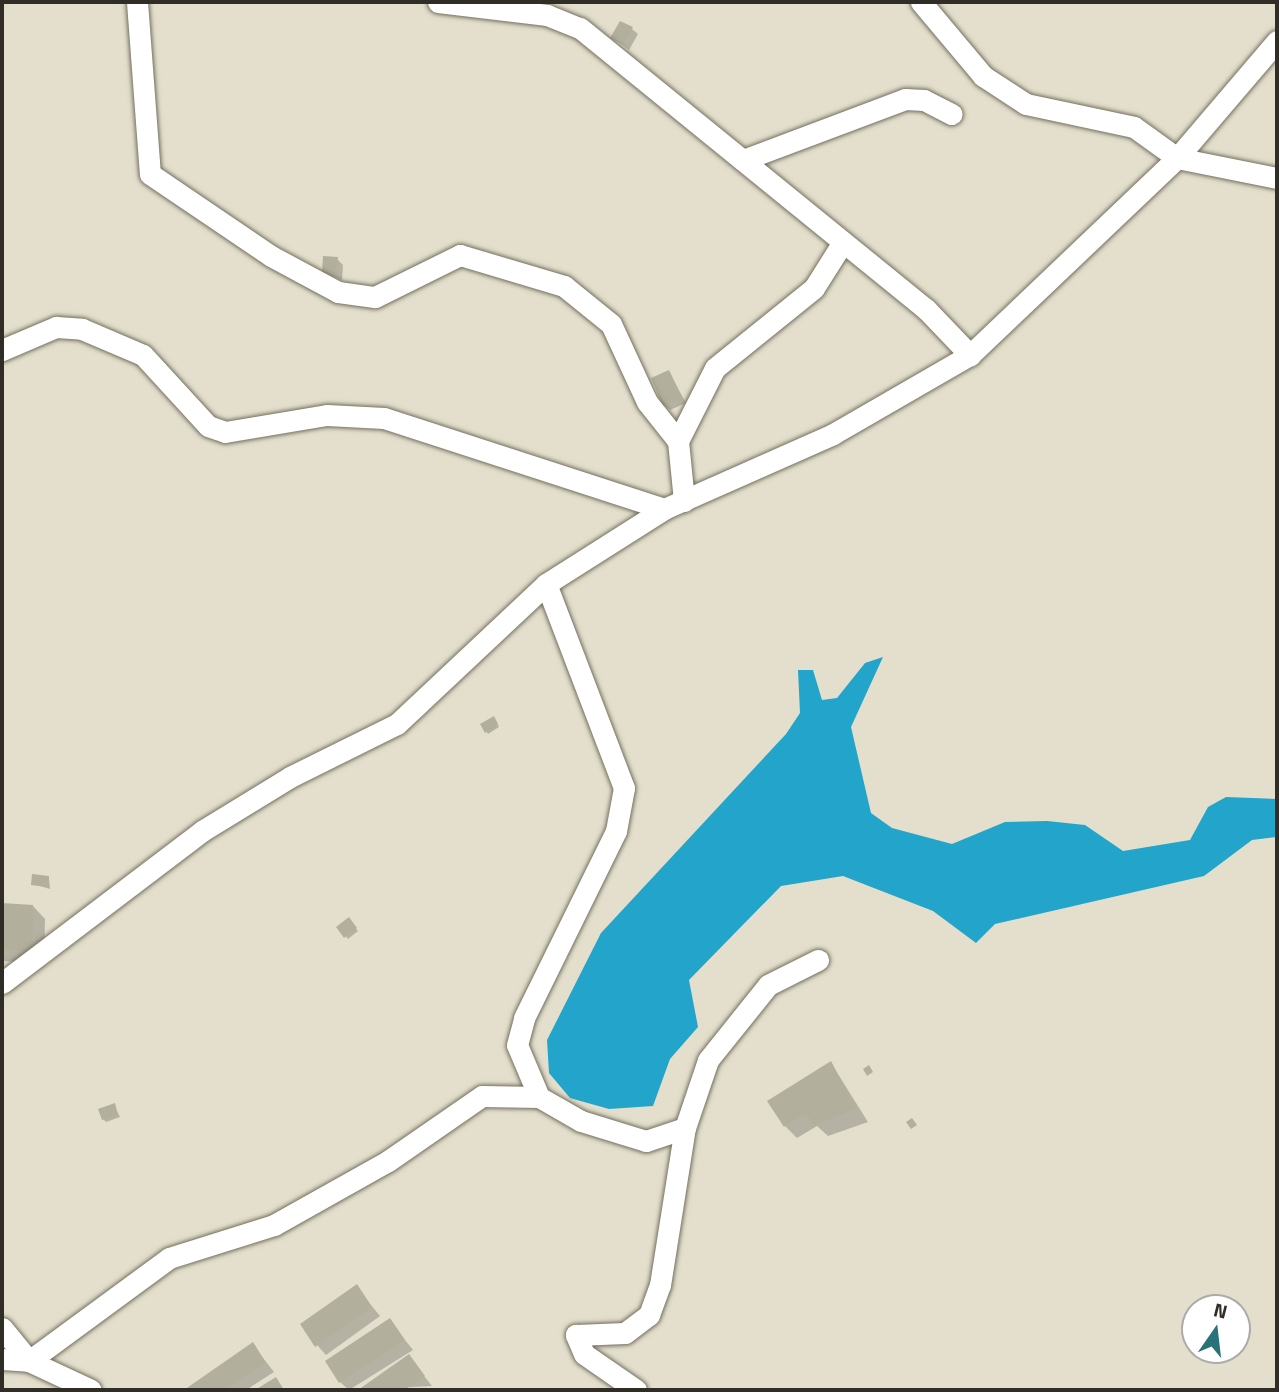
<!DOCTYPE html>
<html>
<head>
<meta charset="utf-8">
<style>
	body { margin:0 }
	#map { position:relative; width:1279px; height:1392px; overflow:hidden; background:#e3dfcc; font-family:"Titillium Web",sans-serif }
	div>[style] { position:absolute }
	.water>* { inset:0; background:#23a4cb }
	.shadow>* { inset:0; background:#0003 }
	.building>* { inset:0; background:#b3af9d }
	.roads { filter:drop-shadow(0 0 2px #746f5f) drop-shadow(0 0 2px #746f5f) }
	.minor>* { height:21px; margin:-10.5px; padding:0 10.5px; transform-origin:10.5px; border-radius:10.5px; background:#fff }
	span { translate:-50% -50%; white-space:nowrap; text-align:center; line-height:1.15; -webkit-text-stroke:6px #fff; paint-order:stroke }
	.frame { position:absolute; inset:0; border:4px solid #2f2d26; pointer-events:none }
	.north { position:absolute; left:1181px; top:1294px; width:70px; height:70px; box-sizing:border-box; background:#fff; border:2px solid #acaba8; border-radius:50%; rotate:14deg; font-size:19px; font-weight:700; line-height:28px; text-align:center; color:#2f2d26 }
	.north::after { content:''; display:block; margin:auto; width:24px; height:32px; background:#287278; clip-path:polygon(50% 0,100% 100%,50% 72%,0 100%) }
</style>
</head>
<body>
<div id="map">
	<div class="water">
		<div style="clip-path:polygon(883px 657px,851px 727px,871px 813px,892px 828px,952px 844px,1005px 822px,1047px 821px,1085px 825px,1123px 851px,1190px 840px,1208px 807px,1226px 797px,1277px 799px,1277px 837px,1252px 840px,1204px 876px,995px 924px,976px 943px,933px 911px,843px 876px,781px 886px,689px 980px,698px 1027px,670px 1059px,653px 1106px,609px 1109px,570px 1098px,549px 1073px,547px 1040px,601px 933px,786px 734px,800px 713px,798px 670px,813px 670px,822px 700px,837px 698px,865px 663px)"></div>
	</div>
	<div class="shadow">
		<div style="clip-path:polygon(632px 29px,638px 34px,629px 50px,613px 38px)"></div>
		<div style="clip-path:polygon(337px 259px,343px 265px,342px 280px,324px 273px)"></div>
		<div style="clip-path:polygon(669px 372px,686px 403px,670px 410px,664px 405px)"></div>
		<div style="clip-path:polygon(496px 721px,499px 727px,488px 734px,486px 731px)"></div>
		<div style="clip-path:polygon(49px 878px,50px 889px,33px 884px)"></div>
		<div style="clip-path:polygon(2px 905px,33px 906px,45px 919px,44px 963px,2px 961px)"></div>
		<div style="clip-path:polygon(349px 920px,358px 931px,348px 939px,339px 927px)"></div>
		<div style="clip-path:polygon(831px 1063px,868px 1122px,828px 1136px,817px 1126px,797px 1138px,785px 1126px)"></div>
		<div style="clip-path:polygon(114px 1105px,120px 1117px,106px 1122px,103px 1119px)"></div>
		<div style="clip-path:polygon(356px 1287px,380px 1316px,326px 1355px,317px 1345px)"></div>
		<div style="clip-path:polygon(390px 1321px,413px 1350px,349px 1390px,340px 1382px)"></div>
		<div style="clip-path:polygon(252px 1344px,274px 1372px,246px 1390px,186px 1390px)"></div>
		<div style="clip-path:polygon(409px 1357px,432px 1386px,361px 1390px)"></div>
	</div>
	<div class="building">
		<div style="clip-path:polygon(620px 21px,633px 27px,623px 45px,610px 38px)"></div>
		<div style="clip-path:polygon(323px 256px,338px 257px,336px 275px,322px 273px)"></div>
		<div style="clip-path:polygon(669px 370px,682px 397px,663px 406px,651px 378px)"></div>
		<div style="clip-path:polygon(494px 716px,498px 724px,485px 733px,480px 724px)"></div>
		<div style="clip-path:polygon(32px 874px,49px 876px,48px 887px,31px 885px)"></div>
		<div style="clip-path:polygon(2px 903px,33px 905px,32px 951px,2px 950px)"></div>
		<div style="clip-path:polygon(349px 917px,357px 928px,344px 938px,336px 927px)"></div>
		<div style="clip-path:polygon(831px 1061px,856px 1109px,814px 1125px,806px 1113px,784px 1127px,767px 1101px)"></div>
		<div style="clip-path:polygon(869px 1065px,873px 1072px,867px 1076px,863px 1069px)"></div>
		<div style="clip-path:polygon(115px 1103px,118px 1115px,102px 1120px,98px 1109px)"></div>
		<div style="clip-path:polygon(912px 1118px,917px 1125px,911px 1129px,906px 1122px)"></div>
		<div style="clip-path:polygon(357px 1284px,372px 1307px,315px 1347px,300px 1324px)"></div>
		<div style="clip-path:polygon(390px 1318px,405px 1340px,339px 1383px,325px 1361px)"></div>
		<div style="clip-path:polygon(253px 1342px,266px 1363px,223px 1390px,184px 1390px)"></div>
		<div style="clip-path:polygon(409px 1354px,425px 1376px,404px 1390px,358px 1390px)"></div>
		<div style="clip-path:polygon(276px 1377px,284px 1390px,255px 1390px)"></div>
	</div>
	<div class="roads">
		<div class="minor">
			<div style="left:137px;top:2px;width:172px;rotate:85.7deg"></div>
			<div style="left:150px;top:174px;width:146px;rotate:34.1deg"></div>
			<div style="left:271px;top:256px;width:76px;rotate:28.2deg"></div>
			<div style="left:338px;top:292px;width:37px;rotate:8deg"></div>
			<div style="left:375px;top:297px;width:95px;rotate:-26.3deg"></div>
			<div style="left:460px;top:255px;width:109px;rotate:16.6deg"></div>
			<div style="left:564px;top:286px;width:60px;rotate:39deg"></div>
			<div style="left:611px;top:324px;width:86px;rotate:65.2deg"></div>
			<div style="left:647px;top:402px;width:50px;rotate:51.5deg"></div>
			<div style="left:438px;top:2px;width:110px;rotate:6.8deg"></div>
			<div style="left:547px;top:15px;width:35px;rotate:22deg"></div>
			<div style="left:580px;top:28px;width:446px;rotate:39.1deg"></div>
			<div style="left:926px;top:309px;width:64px;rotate:46.3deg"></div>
			<div style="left:921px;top:2px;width:97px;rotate:50deg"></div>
			<div style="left:983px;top:76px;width:51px;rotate:33.1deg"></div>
			<div style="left:1026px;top:104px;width:110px;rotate:12deg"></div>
			<div style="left:1134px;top:127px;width:53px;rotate:35.8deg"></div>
			<div style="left:1177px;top:158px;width:102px;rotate:11.3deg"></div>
			<div style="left:743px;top:160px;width:173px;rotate:-20.6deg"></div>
			<div style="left:905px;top:99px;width:19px;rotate:3deg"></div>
			<div style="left:924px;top:100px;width:31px;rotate:27deg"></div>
			<div style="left:2px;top:350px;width:59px;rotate:-23.1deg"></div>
			<div style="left:56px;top:327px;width:26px;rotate:4deg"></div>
			<div style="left:82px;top:329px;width:66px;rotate:23.1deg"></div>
			<div style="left:143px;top:355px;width:96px;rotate:47.5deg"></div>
			<div style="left:208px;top:426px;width:18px;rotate:19deg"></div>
			<div style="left:225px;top:432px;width:103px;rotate:-9.5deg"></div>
			<div style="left:327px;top:415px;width:57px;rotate:3deg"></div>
			<div style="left:384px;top:418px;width:294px;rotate:18deg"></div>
			<div style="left:684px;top:501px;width:60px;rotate:-95.7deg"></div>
			<div style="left:678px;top:441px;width:82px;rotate:-63.1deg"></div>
			<div style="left:715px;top:368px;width:127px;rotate:-38.9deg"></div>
			<div style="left:814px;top:288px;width:54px;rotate:-57.8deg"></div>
			<div style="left:2px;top:983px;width:251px;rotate:-37.2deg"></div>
			<div style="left:202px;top:831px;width:103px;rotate:-31.5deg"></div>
			<div style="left:290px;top:777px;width:119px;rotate:-26.4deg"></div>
			<div style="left:397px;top:724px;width:204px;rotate:-43.2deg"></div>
			<div style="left:546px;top:584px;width:140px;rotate:-32.4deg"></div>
			<div style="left:664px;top:509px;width:185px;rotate:-23.9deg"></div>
			<div style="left:833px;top:434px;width:158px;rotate:-30deg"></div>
			<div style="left:970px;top:355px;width:286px;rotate:-43.6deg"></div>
			<div style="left:1177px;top:158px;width:154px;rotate:-49.5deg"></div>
			<div style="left:539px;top:1097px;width:56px;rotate:-112.9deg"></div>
			<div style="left:517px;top:1045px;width:28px;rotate:-75deg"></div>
			<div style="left:524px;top:1018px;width:208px;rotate:-63.8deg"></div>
			<div style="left:616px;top:831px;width:44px;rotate:-79.5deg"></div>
			<div style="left:624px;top:788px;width:218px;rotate:-110.9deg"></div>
			<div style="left:2px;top:1328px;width:43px;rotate:50.7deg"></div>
			<div style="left:29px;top:1361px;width:68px;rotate:25.1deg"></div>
			<div style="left:2px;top:1359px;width:27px;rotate:4deg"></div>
			<div style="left:29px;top:1361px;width:174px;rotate:-36.3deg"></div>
			<div style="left:169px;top:1258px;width:110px;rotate:-17.4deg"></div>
			<div style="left:274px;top:1225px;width:131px;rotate:-29.3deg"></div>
			<div style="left:388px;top:1161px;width:114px;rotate:-34.7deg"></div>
			<div style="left:482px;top:1096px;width:57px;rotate:1deg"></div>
			<div style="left:539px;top:1097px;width:48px;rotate:29.7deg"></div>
			<div style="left:581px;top:1121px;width:68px;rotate:17.1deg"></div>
			<div style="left:646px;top:1141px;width:41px;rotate:-18.4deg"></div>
			<div style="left:636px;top:1390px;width:63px;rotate:-145.3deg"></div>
			<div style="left:584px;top:1354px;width:21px;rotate:-113deg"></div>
			<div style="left:576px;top:1335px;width:49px;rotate:-2.3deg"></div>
			<div style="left:625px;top:1333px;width:30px;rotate:-37deg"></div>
			<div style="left:649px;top:1315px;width:32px;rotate:-70deg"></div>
			<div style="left:660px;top:1285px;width:159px;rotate:-81deg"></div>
			<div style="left:685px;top:1128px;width:72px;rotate:-71.3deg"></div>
			<div style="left:708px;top:1060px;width:96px;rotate:-51.3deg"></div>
			<div style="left:768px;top:985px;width:56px;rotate:-26.6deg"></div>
		</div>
	</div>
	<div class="frame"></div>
	<div class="north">N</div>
</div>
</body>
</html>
